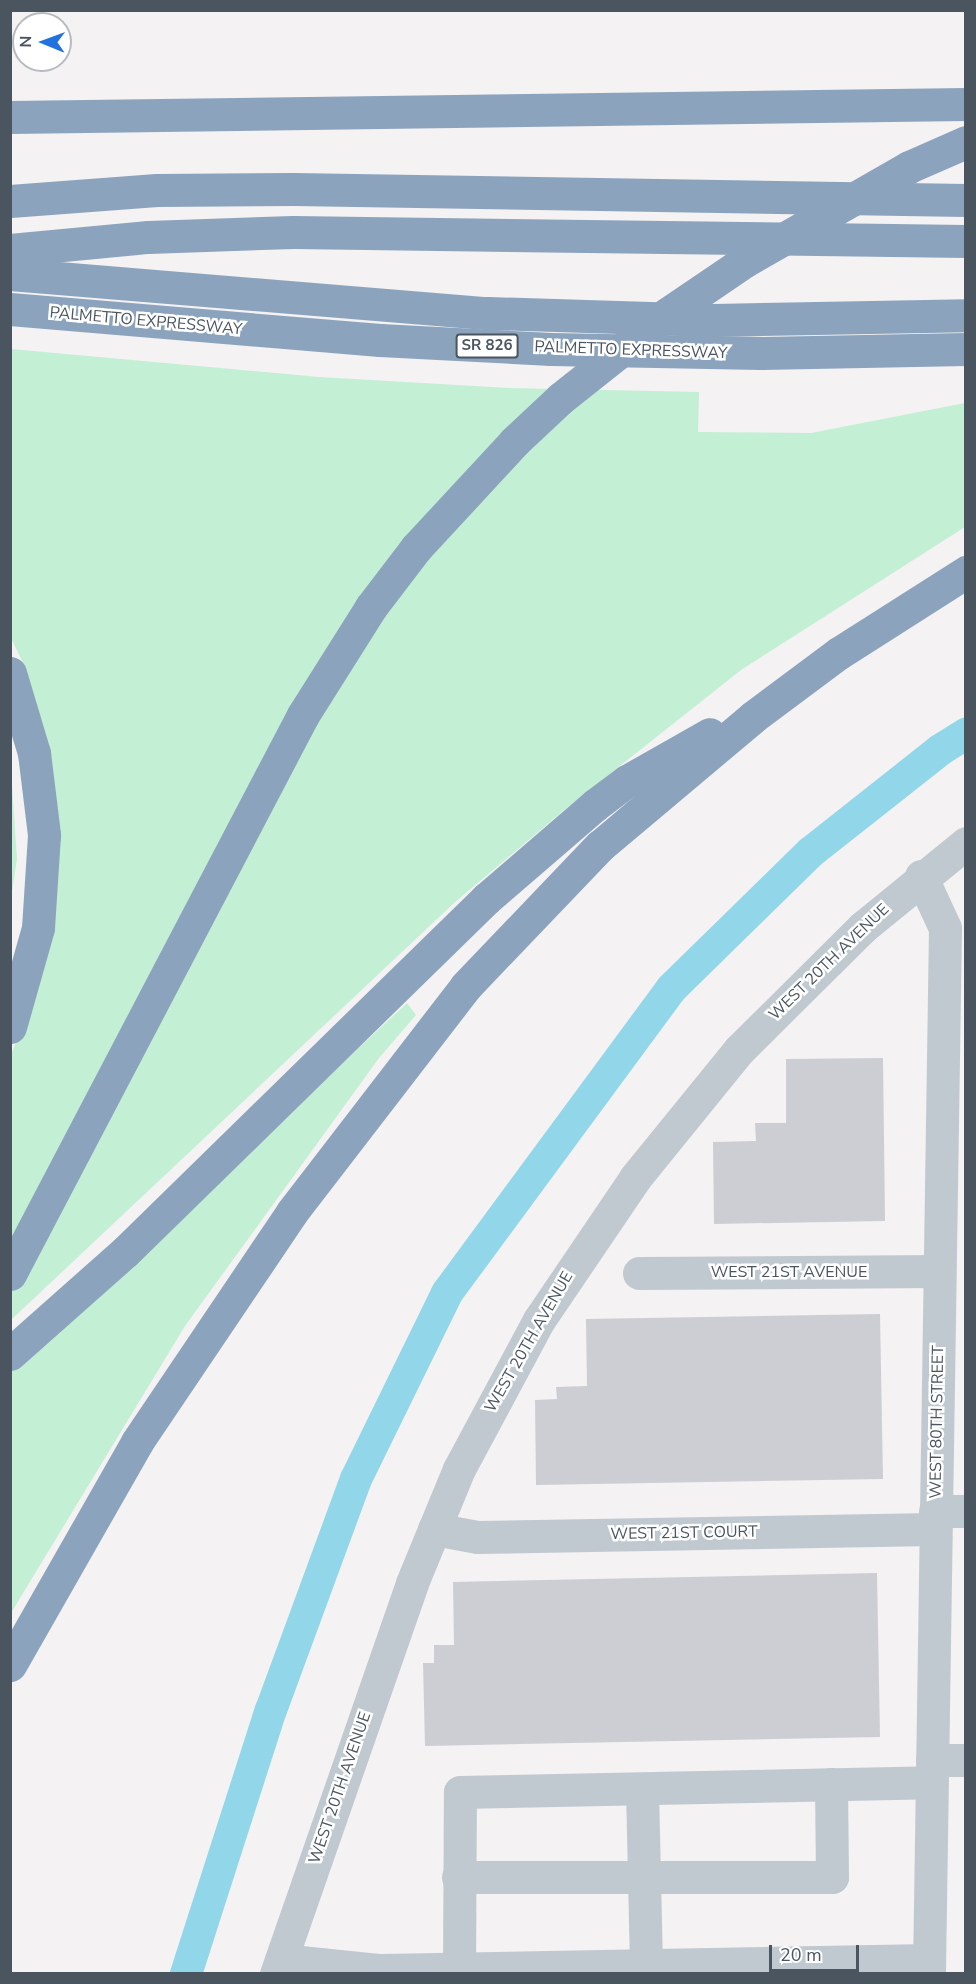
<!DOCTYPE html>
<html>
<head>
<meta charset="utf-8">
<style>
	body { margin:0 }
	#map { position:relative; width:976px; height:1984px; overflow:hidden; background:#f4f2f2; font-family:"Nunito Sans",sans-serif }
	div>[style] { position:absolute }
	.green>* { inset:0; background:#c3efd5 }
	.canal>* { height:32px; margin:-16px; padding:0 16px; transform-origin:16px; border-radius:16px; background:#92d6ea }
	.building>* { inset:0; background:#ccced4 }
	.minor>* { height:33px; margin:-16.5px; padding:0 16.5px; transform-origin:16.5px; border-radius:16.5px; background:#c0c9d0 }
	.highway>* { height:33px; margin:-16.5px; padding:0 16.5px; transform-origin:16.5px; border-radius:16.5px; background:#8ca3be }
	span { translate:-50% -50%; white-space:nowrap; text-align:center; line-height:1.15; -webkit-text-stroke:5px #fff; paint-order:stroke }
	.shield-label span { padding:2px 4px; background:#fff; border:2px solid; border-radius:4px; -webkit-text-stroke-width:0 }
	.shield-label { font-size:15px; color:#4a555f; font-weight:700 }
	.street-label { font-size:16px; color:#4a555f }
	.frame { position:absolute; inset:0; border:12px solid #4a555f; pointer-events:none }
	.north { position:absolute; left:12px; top:12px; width:60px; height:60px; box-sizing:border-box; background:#fff; border:2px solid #b7bbbf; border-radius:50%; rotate:271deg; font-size:16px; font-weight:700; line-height:24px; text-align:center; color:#4a555f }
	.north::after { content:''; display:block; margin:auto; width:21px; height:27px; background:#2171df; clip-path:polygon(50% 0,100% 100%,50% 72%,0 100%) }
	.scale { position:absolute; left:769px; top:1945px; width:90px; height:27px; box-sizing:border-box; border:3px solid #4a555f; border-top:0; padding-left:8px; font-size:18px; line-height:21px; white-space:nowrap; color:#4a555f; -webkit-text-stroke:4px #fff; paint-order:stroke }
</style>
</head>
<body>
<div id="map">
	<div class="green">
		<div style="clip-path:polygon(11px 349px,319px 377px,509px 388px,699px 392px,698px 432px,811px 433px,965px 403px,965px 527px,741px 670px,563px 811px,454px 903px,11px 1320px,11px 1055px,37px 988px,56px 830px,49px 745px,25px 667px,11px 638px)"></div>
		<div style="clip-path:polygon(11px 770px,17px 859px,11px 898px,10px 770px)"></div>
		<div style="clip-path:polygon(407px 1003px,416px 1015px,379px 1058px,185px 1326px,11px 1613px,11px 1372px)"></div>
	</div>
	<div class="canal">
		<div style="left:186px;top:1974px;width:277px;rotate:-72.2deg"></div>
		<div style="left:271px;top:1710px;width:246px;rotate:-69.8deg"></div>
		<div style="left:356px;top:1479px;width:207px;rotate:-63.9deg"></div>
		<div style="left:447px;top:1293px;width:379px;rotate:-53.6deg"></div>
		<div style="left:672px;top:988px;width:194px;rotate:-44.4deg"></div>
		<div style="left:811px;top:852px;width:164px;rotate:-38.3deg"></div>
		<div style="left:940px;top:750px;width:31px;rotate:-32deg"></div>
	</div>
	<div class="building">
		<div style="clip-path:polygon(883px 1058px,885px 1221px,714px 1224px,713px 1142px,756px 1141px,755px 1123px,786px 1123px,786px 1059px)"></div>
		<div style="clip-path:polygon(880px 1314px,883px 1479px,536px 1485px,535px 1400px,557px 1399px,556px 1387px,587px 1386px,586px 1319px)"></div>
		<div style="clip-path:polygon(877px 1573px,880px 1737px,425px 1746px,423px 1663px,434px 1663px,434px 1645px,454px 1645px,453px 1582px)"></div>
	</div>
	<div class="minor">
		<div style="left:921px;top:876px;width:57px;rotate:65.2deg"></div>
		<div style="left:945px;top:928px;width:1046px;rotate:90.88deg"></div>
		<div style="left:639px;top:1273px;width:300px;rotate:-0.4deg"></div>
		<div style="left:935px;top:1511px;width:31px"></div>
		<div style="left:434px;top:1529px;width:44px;rotate:10.5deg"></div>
		<div style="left:477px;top:1537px;width:457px;rotate:-1deg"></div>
		<div style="left:932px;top:1760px;width:34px"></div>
		<div style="left:642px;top:1789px;width:178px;rotate:88.7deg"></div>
		<div style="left:458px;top:1877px;width:374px"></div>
		<div style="left:832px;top:1877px;width:93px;rotate:-90.6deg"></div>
		<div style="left:281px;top:1960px;width:100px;rotate:5.8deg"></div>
		<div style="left:380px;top:1970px;width:549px;rotate:-1.04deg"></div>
		<div style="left:459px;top:1970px;width:178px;rotate:-89.7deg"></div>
		<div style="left:460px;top:1792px;width:471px;rotate:-1.2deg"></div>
		<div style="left:276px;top:1974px;width:414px;rotate:-70.8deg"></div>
		<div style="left:412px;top:1583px;width:123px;rotate:-67.6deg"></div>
		<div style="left:459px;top:1469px;width:169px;rotate:-61.8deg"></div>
		<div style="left:539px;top:1320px;width:171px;rotate:-55.9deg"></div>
		<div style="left:635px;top:1178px;width:165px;rotate:-50.9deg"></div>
		<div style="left:739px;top:1050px;width:175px;rotate:-44.8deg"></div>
		<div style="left:863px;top:927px;width:133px;rotate:-39.2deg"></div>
	</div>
	<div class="highway">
		<div style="left:10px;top:117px;width:956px;rotate:-0.78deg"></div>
		<div style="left:10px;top:201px;width:147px;rotate:-4.3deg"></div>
		<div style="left:157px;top:190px;width:136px;rotate:-0.4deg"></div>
		<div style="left:293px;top:189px;width:673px;rotate:0.94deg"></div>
		<div style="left:10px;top:250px;width:139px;rotate:-5.4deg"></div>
		<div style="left:148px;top:237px;width:145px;rotate:-2deg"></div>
		<div style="left:293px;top:232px;width:673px;rotate:0.77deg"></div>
		<div style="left:10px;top:274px;width:480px;rotate:4.7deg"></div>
		<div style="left:488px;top:313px;width:225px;rotate:1.8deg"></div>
		<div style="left:713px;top:320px;width:253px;rotate:-1.1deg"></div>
		<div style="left:10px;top:309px;width:371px;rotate:4.8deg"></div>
		<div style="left:380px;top:340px;width:171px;rotate:3deg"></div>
		<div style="left:551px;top:349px;width:210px;rotate:1.1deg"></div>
		<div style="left:761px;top:353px;width:205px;rotate:-1.1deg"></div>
		<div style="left:10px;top:673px;width:84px;rotate:73.3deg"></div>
		<div style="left:34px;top:753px;width:83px;rotate:83deg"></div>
		<div style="left:44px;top:835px;width:93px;rotate:93.7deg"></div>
		<div style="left:38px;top:928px;width:103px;rotate:105.8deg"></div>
		<div style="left:10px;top:1274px;width:631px;rotate:-62.34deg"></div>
		<div style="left:303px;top:715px;width:128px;rotate:-57.8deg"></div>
		<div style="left:371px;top:607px;width:74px;rotate:-52.7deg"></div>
		<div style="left:416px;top:548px;width:144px;rotate:-47.2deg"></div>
		<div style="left:514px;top:442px;width:64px;rotate:-43.1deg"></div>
		<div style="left:561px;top:398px;width:135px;rotate:-38.4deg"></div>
		<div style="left:667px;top:314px;width:94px;rotate:-34.2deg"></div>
		<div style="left:745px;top:261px;width:189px;rotate:-29.8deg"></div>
		<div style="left:909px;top:167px;width:62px;rotate:-23.7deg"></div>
		<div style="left:10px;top:1354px;width:154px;rotate:-41.6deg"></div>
		<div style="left:125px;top:1252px;width:505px;rotate:-44.36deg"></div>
		<div style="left:486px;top:899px;width:144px;rotate:-40.8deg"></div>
		<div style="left:595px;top:805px;width:40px;rotate:-37deg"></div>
		<div style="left:627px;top:781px;width:95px;rotate:-29.5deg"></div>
		<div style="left:10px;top:1665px;width:257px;rotate:-60.3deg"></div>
		<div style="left:137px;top:1442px;width:277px;rotate:-56deg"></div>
		<div style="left:292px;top:1212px;width:285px;rotate:-52.4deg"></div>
		<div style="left:466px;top:986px;width:194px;rotate:-46.3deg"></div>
		<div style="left:600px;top:846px;width:200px;rotate:-40.1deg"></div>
		<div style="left:753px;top:717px;width:107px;rotate:-36.7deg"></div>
		<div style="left:839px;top:653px;width:151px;rotate:-32.5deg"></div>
	</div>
	<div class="shield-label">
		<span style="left:487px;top:346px">SR 826</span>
	</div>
	<div class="street-label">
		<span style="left:146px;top:321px;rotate:5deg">PALMETTO EXPRESSWAY</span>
		<span style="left:631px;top:350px;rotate:2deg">PALMETTO EXPRESSWAY</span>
		<span style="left:829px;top:962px;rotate:-44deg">WEST 20TH AVENUE</span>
		<span style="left:789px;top:1272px">WEST 21ST AVENUE</span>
		<span style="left:529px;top:1342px;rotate:-60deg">WEST 20TH AVENUE</span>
		<span style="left:937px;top:1422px;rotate:-89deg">WEST 80TH STREET</span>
		<span style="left:684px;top:1533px;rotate:-1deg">WEST 21ST COURT</span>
		<span style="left:340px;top:1788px;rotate:-71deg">WEST 20TH AVENUE</span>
	</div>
	<div class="frame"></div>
	<div class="north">N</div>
	<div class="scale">20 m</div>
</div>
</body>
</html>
